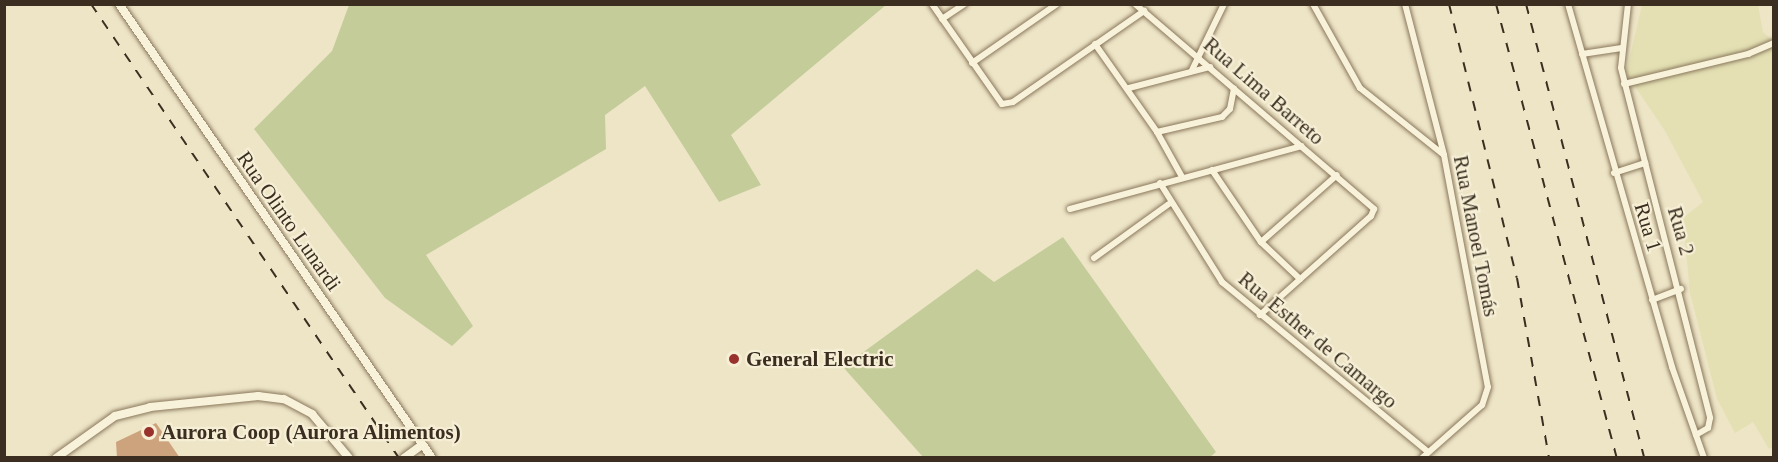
<!DOCTYPE html>
<html>
<head>
<meta charset="utf-8">
<style>
	body { margin:0 }
	#map { position:relative; width:1778px; height:462px; overflow:hidden; background:#eee5c7; font-family:Georgia,serif }
	div>[style] { position:absolute }
	.farmland>* { inset:0; background:#e4e0b4 }
	.green>* { inset:0; background:#c4cd9a }
	.building>* { inset:0; background:#cca37d }
	.roads { filter:drop-shadow(0 0 2px #8a785c) drop-shadow(0 0 2px #8a785c) }
	.minor>* { height:6px; margin:-3px; padding:0 3px; transform-origin:3px; border-radius:3px; background:#f9f2da }
	.tertiary>* { height:8px; margin:-4px; padding:0 4px; transform-origin:4px; border-radius:4px; background:#f9f2da }
	.rail>* { height:2px; margin-top:-1px; transform-origin:0; background:repeating-linear-gradient(90deg,#3b2e20 0 10px,transparent 0 20px) }
	.dots>* { width:16px; height:16px; translate:-50% -50%; box-sizing:border-box; border:3px solid #f6efd6; border-radius:50% }
	span { translate:-50% -50%; white-space:nowrap; text-align:center; line-height:1.15; -webkit-text-stroke:4.5px #f6efd6; paint-order:stroke }
	.street-label { font-size:21px; color:#3b2e20 }
	.poi-label { font-size:21px; color:#3b2e20; font-weight:700 }
	.left { translate:0 -50%; text-align:left }
	.frame { position:absolute; inset:0; border:6px solid #3b2e20; pointer-events:none }
</style>
</head>
<body>
<div id="map">
	<div class="farmland">
		<div style="clip-path:polygon(1642px 5px,1758px 5px,1763px 32px,1773px 41px,1774px 447px,1769px 449px,1753px 422px,1735px 433px,1717px 399px,1690px 293px,1683px 218px,1703px 202px,1665px 131px,1626px 73px)"></div>
	</div>
	<div class="green">
		<div style="clip-path:polygon(349px 5px,349px 4px,886px 5px,731px 135px,761px 185px,719px 202px,645px 86px,605px 115px,606px 149px,426px 255px,473px 326px,452px 346px,385px 298px,254px 129px,332px 51px)"></div>
		<div style="clip-path:polygon(1063px 237px,1216px 452px,1209px 458px,923px 457px,843px 367px,977px 269px,994px 282px)"></div>
	</div>
	<div class="building">
		<div style="clip-path:polygon(156px 423px,180px 458px,117px 458px,116px 442px)"></div>
	</div>
	<div class="roads">
		<div class="minor">
			<div style="left:932px;top:4px;width:122px;rotate:55deg"></div>
			<div style="left:1002px;top:104px;width:11px;rotate:-10deg"></div>
			<div style="left:1013px;top:102px;width:160px;rotate:-34.8deg"></div>
			<div style="left:1135px;top:4px;width:315px;rotate:40.6deg"></div>
			<div style="left:1374px;top:209px;width:8px;rotate:113deg"></div>
			<div style="left:1371px;top:216px;width:149px;rotate:138.3deg"></div>
			<div style="left:1313px;top:4px;width:96px;rotate:60.8deg"></div>
			<div style="left:1360px;top:88px;width:107px;rotate:38.6deg"></div>
			<div style="left:1405px;top:4px;width:156px;rotate:75.5deg"></div>
			<div style="left:1444px;top:155px;width:236px;rotate:79.3deg"></div>
			<div style="left:1488px;top:387px;width:19px;rotate:108deg"></div>
			<div style="left:1482px;top:405px;width:80px;rotate:138.5deg"></div>
			<div style="left:1568px;top:4px;width:378px;rotate:74deg"></div>
			<div style="left:1672px;top:367px;width:96px;rotate:70.6deg"></div>
			<div style="left:1628px;top:4px;width:64px;rotate:96.2deg"></div>
			<div style="left:1621px;top:68px;width:361px;rotate:75.7deg"></div>
			<div style="left:1710px;top:418px;width:10px;rotate:101deg"></div>
			<div style="left:1708px;top:428px;width:14px;rotate:150deg"></div>
			<div style="left:942px;top:19px;width:27px;rotate:-34deg"></div>
			<div style="left:1095px;top:44px;width:108px;rotate:54.8deg"></div>
			<div style="left:1157px;top:132px;width:51px;rotate:60.9deg"></div>
			<div style="left:1582px;top:54px;width:40px;rotate:-8.5deg"></div>
			<div style="left:972px;top:63px;width:103px;rotate:-34.8deg"></div>
			<div style="left:1192px;top:70px;width:73px;rotate:-64.1deg"></div>
			<div style="left:1624px;top:84px;width:128px;rotate:-13.6deg"></div>
			<div style="left:1748px;top:54px;width:28px;rotate:-23deg"></div>
			<div style="left:1129px;top:88px;width:84px;rotate:-14.5deg"></div>
			<div style="left:1157px;top:132px;width:67px;rotate:-13deg"></div>
			<div style="left:1222px;top:117px;width:11px;rotate:-45deg"></div>
			<div style="left:1230px;top:109px;width:21px;rotate:-79deg"></div>
			<div style="left:1212px;top:170px;width:87px;rotate:55.8deg"></div>
			<div style="left:1261px;top:242px;width:54px;rotate:43.5deg"></div>
			<div style="left:1614px;top:173px;width:33px;rotate:-18deg"></div>
			<div style="left:1160px;top:183px;width:117px;rotate:57.9deg"></div>
			<div style="left:1222px;top:282px;width:267px;rotate:39.5deg"></div>
			<div style="left:1070px;top:209px;width:240px;rotate:-15.2deg"></div>
			<div style="left:1261px;top:242px;width:101px;rotate:-41.4deg"></div>
			<div style="left:1094px;top:258px;width:92px;rotate:-35.8deg"></div>
			<div style="left:1652px;top:300px;width:31px;rotate:-21deg"></div>
		</div>
		<div class="tertiary">
			<div style="left:119px;top:4px;width:551px;rotate:55.42deg"></div>
			<div style="left:56px;top:458px;width:72px;rotate:-35.4deg"></div>
			<div style="left:115px;top:416px;width:36px;rotate:-14deg"></div>
			<div style="left:150px;top:407px;width:109px;rotate:-5.8deg"></div>
			<div style="left:258px;top:396px;width:26px;rotate:7deg"></div>
			<div style="left:284px;top:399px;width:32px;rotate:28deg"></div>
			<div style="left:312px;top:414px;width:57px;rotate:49.9deg"></div>
			<div style="left:404px;top:458px;width:22px;rotate:-36deg"></div>
		</div>
	</div>
	<div class="rail">
		<div style="left:91px;top:4px;width:549px;rotate:55.85deg"></div>
		<div style="left:1449px;top:4px;width:282px;rotate:76.1deg"></div>
		<div style="left:1517px;top:278px;width:183px;rotate:79.9deg"></div>
		<div style="left:1496px;top:4px;width:470px;rotate:75.1deg"></div>
		<div style="left:1526px;top:4px;width:469px;rotate:75.4deg"></div>
	</div>
	<div class="dots">
		<div style="left:734px;top:359px;background:#99322c"></div>
		<div style="left:149px;top:432px;background:#99322c"></div>
	</div>
	<div class="street-label">
		<span style="left:1264px;top:91px;rotate:41deg">Rua Lima Barreto</span>
		<span style="left:289px;top:221px;rotate:55deg">Rua Olinto Lunardi</span>
		<span style="left:1648px;top:227px;rotate:73deg">Rua 1</span>
		<span style="left:1681px;top:231px;rotate:74deg">Rua 2</span>
		<span style="left:1476px;top:236px;rotate:79deg">Rua Manoel Tomás</span>
		<span style="left:1318px;top:340px;rotate:40deg">Rua Esther de Camargo</span>
	</div>
	<div class="poi-label">
		<span class="left" style="left:746px;top:359px">General Electric</span>
		<span class="left" style="left:161px;top:432px">Aurora Coop (Aurora Alimentos)</span>
	</div>
	<div class="frame"></div>
</div>
</body>
</html>
